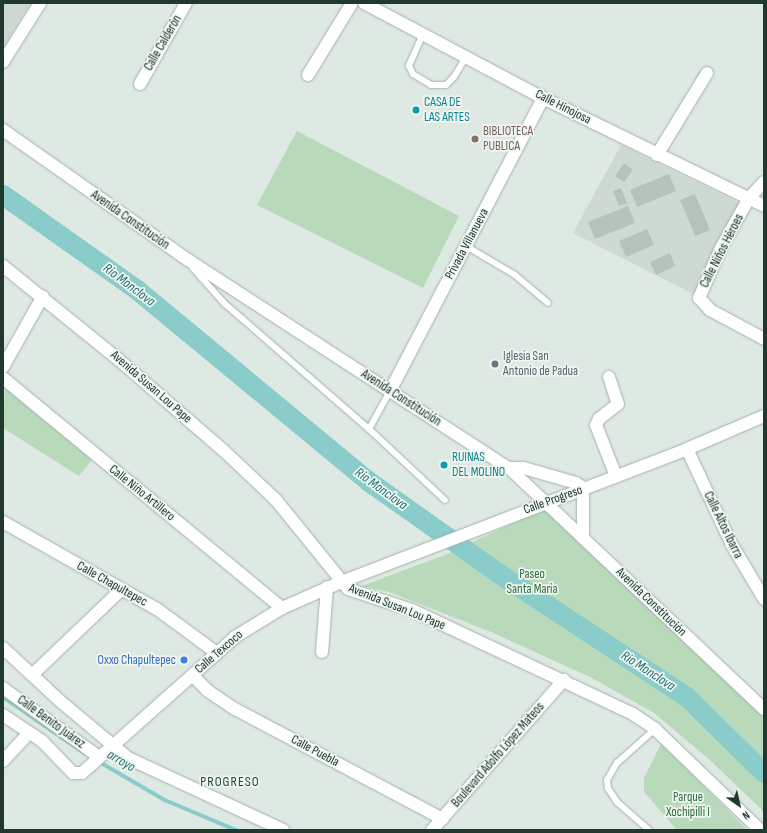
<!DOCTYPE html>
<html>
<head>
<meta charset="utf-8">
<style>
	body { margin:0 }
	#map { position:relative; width:767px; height:833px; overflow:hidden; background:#dfe9e3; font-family:"Sofia Sans Condensed",sans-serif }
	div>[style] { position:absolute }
	.built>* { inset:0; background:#cdd9d1 }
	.green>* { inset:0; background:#b8dabb }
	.stream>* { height:3.5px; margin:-1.75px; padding:0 1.75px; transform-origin:1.75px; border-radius:1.75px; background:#89ccca }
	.river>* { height:20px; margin:-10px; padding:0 10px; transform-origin:10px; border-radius:10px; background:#89ccca }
	.building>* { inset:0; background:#b4c4bb }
	.roads { filter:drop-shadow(0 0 1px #a2b0a9) drop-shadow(0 0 1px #a2b0a9) }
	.lane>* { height:6px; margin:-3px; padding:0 3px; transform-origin:3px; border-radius:3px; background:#fff }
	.street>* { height:12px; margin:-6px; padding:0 6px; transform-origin:6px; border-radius:6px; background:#fff }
	.secondary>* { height:12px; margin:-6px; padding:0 6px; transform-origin:6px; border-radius:6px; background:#fff }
	.dots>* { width:11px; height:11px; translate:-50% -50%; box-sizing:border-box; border:2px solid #eff6f1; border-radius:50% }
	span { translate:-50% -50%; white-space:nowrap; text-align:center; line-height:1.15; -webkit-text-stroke:3.5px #eff6f1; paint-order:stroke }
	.street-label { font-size:13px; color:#21382e }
	.culture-label { font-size:13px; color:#0d838f }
	.left { translate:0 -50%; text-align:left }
	.education-label { font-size:13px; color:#785e54 }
	.worship-label { font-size:13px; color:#5b616d }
	.park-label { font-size:13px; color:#2e6c3b }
	.shop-label { font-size:13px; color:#366cbe }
	.right { translate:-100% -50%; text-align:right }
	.water-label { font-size:14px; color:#1f706f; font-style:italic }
	.neighbourhood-label { font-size:14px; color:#1e4937; letter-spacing:1px }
	.frame { position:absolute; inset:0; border:4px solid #21382e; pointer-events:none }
	.north { position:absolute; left:719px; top:785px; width:40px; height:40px; -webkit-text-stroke:3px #eff6f1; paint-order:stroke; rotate:146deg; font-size:11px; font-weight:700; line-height:16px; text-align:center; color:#21382e }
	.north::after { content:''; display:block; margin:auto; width:14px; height:18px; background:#21382e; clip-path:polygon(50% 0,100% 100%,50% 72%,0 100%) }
</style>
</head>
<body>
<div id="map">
	<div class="built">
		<div style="clip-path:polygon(3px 3px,31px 3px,3px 48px)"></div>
		<div style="clip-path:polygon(621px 145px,741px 204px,693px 294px,573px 233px)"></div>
	</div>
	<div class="green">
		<div style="clip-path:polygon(297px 131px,459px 216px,423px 288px,257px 205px)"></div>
		<div style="clip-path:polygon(5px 388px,92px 460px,79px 476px,3px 428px)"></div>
		<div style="clip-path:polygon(543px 509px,606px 564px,764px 715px,764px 812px,711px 761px,654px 713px,592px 678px,491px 632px,389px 592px,362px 586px,447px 554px)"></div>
		<div style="clip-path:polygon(661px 744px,692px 774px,747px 830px,677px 830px,644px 792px,644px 778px)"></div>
	</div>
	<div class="stream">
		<div style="left:3px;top:697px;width:101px;rotate:34.5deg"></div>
		<div style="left:98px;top:761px;width:78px;rotate:30.2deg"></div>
		<div style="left:165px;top:800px;width:77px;rotate:22.9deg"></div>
	</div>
	<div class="river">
		<div style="left:3px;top:195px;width:163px;rotate:35.3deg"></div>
		<div style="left:136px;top:289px;width:301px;rotate:39.6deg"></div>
		<div style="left:368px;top:481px;width:163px;rotate:35.3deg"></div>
		<div style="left:501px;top:575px;width:222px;rotate:33.3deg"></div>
		<div style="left:687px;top:697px;width:108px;rotate:44.6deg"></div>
	</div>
	<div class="building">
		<div style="clip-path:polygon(624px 163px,633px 170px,624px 182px,615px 176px)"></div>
		<div style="clip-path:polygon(669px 174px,676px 191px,637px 207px,630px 190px)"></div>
		<div style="clip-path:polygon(621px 188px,627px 203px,619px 206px,613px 191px)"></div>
		<div style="clip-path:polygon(695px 194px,710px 230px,695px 236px,680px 200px)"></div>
		<div style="clip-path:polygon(628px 206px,635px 223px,595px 239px,588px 222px)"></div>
		<div style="clip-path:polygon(647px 229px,654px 245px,626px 257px,619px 241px)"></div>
		<div style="clip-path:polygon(670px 253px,675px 266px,656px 275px,650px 262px)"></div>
	</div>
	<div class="roads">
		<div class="lane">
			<div style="left:423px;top:34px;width:35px;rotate:114deg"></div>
			<div style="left:409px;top:66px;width:9px;rotate:63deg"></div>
			<div style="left:413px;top:74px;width:21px;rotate:31deg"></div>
			<div style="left:431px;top:85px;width:15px"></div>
			<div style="left:446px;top:85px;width:11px;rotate:-45deg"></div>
			<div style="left:454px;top:77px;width:23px;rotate:-59deg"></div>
			<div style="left:466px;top:246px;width:57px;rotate:30.6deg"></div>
			<div style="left:515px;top:275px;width:43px;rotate:40.3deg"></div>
			<div style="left:193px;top:268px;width:47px;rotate:48.5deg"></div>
			<div style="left:224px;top:303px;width:192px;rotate:41deg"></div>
			<div style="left:390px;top:391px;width:43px;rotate:118.9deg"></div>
			<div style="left:369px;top:429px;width:104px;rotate:43.1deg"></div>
			<div style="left:649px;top:830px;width:43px;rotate:-138.8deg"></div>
			<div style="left:617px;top:802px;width:17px;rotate:-123deg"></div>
			<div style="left:608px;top:788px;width:8px;rotate:-97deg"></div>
			<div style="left:607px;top:780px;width:20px;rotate:-60deg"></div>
			<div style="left:617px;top:763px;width:51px;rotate:-41.8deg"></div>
		</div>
		<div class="street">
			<div style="left:364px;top:3px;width:203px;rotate:28deg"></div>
			<div style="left:543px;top:98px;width:246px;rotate:26deg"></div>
			<div style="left:308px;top:75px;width:84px;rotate:-58.6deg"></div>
			<div style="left:140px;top:84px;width:93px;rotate:-60.4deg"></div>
			<div style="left:657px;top:155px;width:96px;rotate:-58.6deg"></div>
			<div style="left:764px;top:182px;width:22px;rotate:133deg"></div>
			<div style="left:749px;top:198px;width:57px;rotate:119.2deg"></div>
			<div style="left:721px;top:248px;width:55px;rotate:113.7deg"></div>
			<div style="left:699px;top:298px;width:16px;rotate:47deg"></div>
			<div style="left:710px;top:310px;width:61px;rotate:28.2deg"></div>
			<div style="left:3px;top:367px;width:81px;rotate:-60.6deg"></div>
			<div style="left:609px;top:377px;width:28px;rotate:72deg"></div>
			<div style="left:618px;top:404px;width:24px;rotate:142deg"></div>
			<div style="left:599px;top:419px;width:7px;rotate:117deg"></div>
			<div style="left:596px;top:425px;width:55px;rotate:68.6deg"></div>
			<div style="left:3px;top:378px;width:362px;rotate:39.5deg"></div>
			<div style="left:390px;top:391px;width:331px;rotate:-62.4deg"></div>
			<div style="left:687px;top:449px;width:106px;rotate:64.9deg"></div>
			<div style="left:732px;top:545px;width:63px;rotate:59.3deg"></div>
			<div style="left:3px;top:522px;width:177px;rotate:29.5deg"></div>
			<div style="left:157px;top:609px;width:74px;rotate:36.3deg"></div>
			<div style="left:3px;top:648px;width:78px;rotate:42.9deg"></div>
			<div style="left:60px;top:701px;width:89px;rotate:40deg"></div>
			<div style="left:128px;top:758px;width:171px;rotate:24.9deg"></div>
			<div style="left:322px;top:652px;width:65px;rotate:-85.6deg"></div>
			<div style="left:32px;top:675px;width:123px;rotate:-43.7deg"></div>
			<div style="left:193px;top:676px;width:21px;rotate:45deg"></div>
			<div style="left:208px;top:691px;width:32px;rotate:34deg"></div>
			<div style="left:235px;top:709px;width:235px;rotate:27.9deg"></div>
			<div style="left:3px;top:688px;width:118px;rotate:35.7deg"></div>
			<div style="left:3px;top:715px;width:47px;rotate:33.7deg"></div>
			<div style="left:42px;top:741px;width:45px;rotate:45.9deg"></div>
			<div style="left:73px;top:773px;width:9px"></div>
			<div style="left:82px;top:773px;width:205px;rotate:-41.6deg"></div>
			<div style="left:235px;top:637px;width:55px;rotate:-31.7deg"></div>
			<div style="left:282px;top:608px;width:64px;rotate:-23.8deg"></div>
			<div style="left:3px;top:761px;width:38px;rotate:-47deg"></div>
		</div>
		<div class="secondary">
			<div style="left:3px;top:62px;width:70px;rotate:-57.9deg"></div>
			<div style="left:3px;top:130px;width:219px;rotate:35.1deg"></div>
			<div style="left:182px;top:256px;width:390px;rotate:33deg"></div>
			<div style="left:509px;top:468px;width:351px;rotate:43.4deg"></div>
			<div style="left:3px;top:266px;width:149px;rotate:39deg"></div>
			<div style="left:119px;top:360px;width:139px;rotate:40.9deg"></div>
			<div style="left:224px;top:451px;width:71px;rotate:43.3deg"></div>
			<div style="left:276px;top:500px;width:114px;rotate:51deg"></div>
			<div style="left:348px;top:589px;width:67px;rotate:18.2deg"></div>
			<div style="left:412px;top:610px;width:244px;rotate:25.2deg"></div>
			<div style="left:633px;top:714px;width:27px;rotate:34deg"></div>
			<div style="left:655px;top:729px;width:146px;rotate:43.9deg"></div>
			<div style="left:509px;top:468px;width:15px"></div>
			<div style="left:524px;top:468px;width:54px;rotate:16.1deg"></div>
			<div style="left:576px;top:483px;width:9px;rotate:32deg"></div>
			<div style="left:583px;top:488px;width:50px;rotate:90deg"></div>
			<div style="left:341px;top:582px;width:371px;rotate:-21deg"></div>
			<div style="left:687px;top:449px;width:84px;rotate:-23.2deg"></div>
			<div style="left:432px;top:830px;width:200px;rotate:-48.7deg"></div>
		</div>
	</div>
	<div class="dots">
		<div style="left:416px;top:110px;background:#0f9aa8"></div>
		<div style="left:475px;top:139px;background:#8d6e63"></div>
		<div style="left:495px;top:364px;background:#6b7280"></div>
		<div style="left:444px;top:465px;background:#0f9aa8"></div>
		<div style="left:184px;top:660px;background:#3f7fe0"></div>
	</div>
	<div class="street-label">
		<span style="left:163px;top:43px;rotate:-60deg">Calle Calderón</span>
		<span style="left:563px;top:107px;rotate:27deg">Calle Hinojosa</span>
		<span style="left:130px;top:220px;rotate:35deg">Avenida Constitución</span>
		<span style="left:467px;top:244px;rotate:-62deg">Privada Villanueva</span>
		<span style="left:722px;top:251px;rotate:-63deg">Calle Niños Héroes</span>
		<span style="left:151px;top:387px;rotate:41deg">Avenida Susan Lou Pape</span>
		<span style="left:401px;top:398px;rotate:33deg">Avenida Constitución</span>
		<span style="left:142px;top:493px;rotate:39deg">Calle Niño Artillero</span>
		<span style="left:553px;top:500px;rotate:-20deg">Calle Progreso</span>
		<span style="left:723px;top:525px;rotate:64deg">Calle Altos Ibarra</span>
		<span style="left:112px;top:584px;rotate:29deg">Calle Chapultepec</span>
		<span style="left:651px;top:602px;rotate:44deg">Avenida Constitución</span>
		<span style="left:397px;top:607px;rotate:22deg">Avenida Susan Lou Pape</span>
		<span style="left:219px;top:652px;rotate:-41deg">Calle Texcoco</span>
		<span style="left:51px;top:722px;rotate:36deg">Calle Benito Juárez</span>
		<span style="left:315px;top:751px;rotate:28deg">Calle Puebla</span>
		<span style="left:498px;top:755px;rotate:-49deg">Boulevard Adolfo López Mateos</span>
	</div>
	<div class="culture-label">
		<span class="left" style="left:424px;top:110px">CASA DE<br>LAS ARTES</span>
		<span class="left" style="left:452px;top:465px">RUINAS<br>DEL MOLINO</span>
	</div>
	<div class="education-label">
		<span class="left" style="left:483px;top:139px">BIBLIOTECA<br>PUBLICA</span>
	</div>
	<div class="worship-label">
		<span class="left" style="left:503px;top:364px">Iglesia San<br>Antonio de Padua</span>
	</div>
	<div class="park-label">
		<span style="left:532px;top:582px">Paseo<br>Santa Maria</span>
		<span style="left:688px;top:805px">Parque<br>Xochipilli I</span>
	</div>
	<div class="shop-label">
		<span class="right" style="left:176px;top:660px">Oxxo Chapultepec</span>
	</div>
	<div class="water-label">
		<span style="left:129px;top:285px;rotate:37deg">Rio Monclova</span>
		<span style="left:381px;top:489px;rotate:36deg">Rio Monclova</span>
		<span style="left:648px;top:671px;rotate:33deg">Rio Monclova</span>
		<span style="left:121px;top:761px;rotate:30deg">arroyo</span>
	</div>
	<div class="neighbourhood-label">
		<span style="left:230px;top:782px">PROGRESO</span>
	</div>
	<div class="frame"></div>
	<div class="north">N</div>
</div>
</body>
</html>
